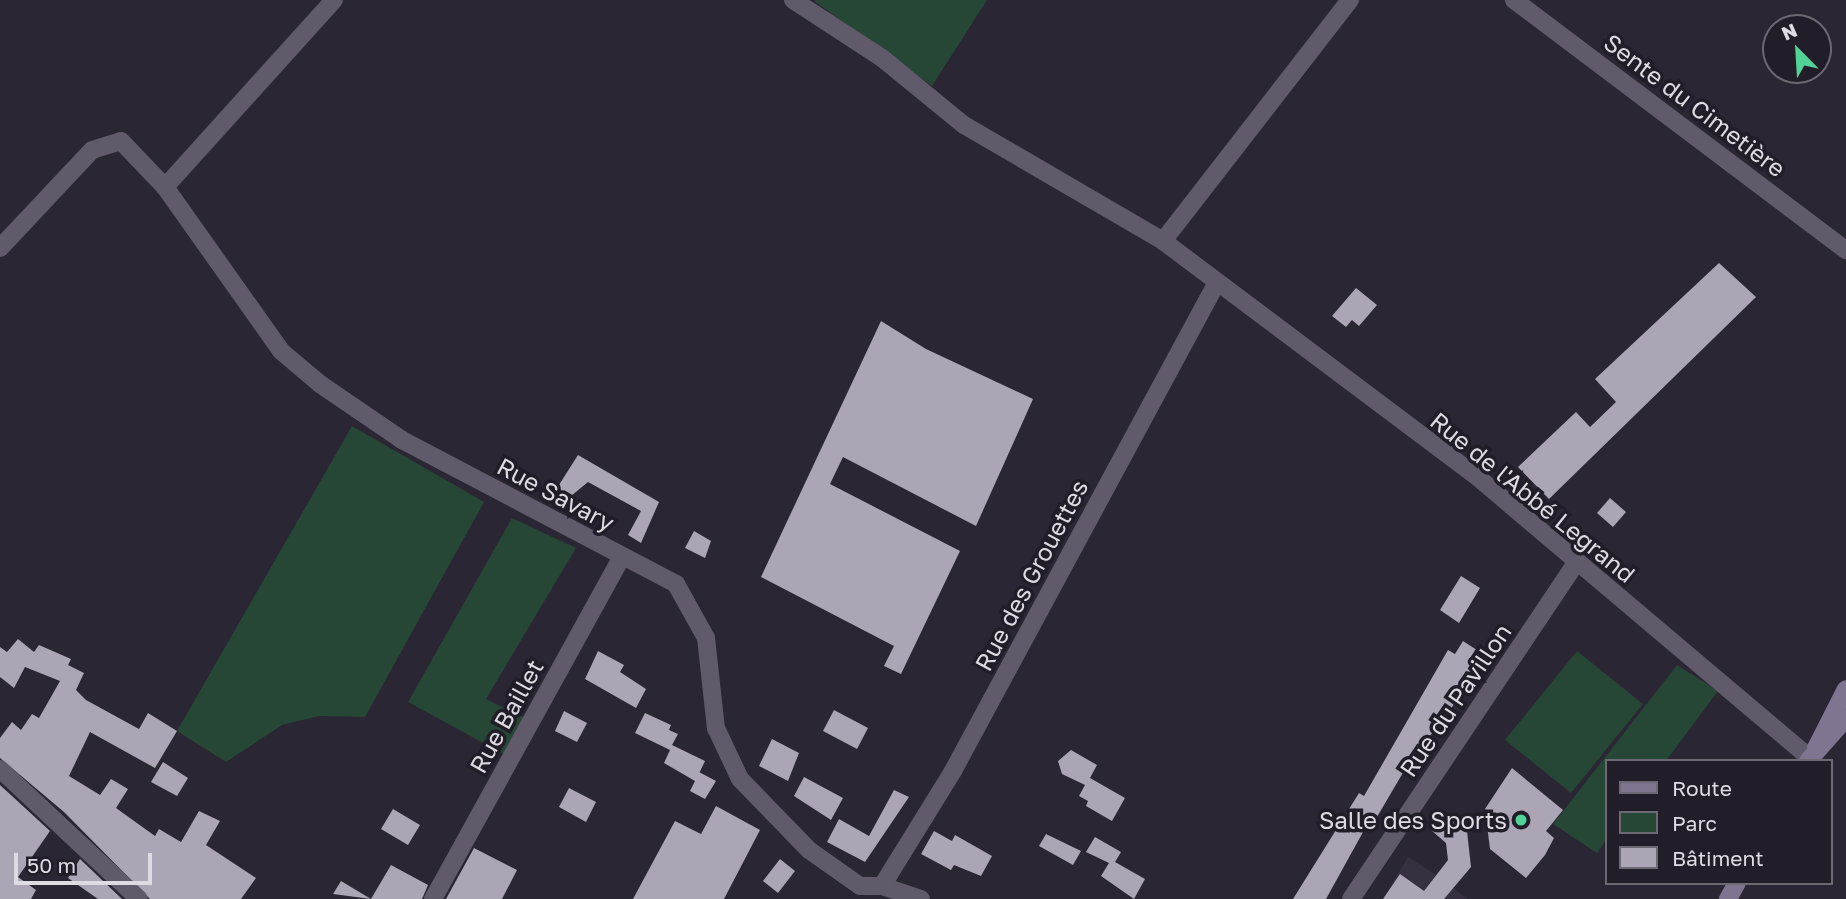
<!DOCTYPE html>
<html>
<head>
<meta charset="utf-8">
<style>
	body { margin:0 }
	#map { position:relative; width:1846px; height:899px; overflow:hidden; background:#2b2633; font-family:"Golos Text",sans-serif }
	div>[style] { position:absolute }
	.built>* { inset:0; background:#363041 }
	.green>* { inset:0; background:#264636 }
	.building>* { inset:0; background:#aba5b5 }
	.street>* { height:18px; margin:-9px; padding:0 9px; transform-origin:9px; border-radius:9px; background:#605a6b }
	.secondary>* { height:18px; margin:-9px; padding:0 9px; transform-origin:9px; border-radius:9px; background:#7f7591 }
	.dots>* { width:19px; height:19px; translate:-50% -50%; box-sizing:border-box; border:4px solid #211d29; border-radius:50% }
	span { translate:-50% -50%; white-space:nowrap; text-align:center; line-height:1.15; -webkit-text-stroke:7px #211d29; paint-order:stroke }
	.street-label { font-size:24px; color:#dedbe3 }
	.poi-label { font-size:24px; color:#dedbe3 }
	.right { translate:-100% -50%; text-align:right }
	.legend { position:absolute; left:1605px; top:759px; width:228px; height:126px; box-sizing:border-box; background:#211d29; border:2px solid #6d6973; margin:0; padding:9px 12px; list-style:none; font-size:21px; color:#dedbe3 }
	.legend li { display:flex; align-items:center; gap:14px; height:35px }
	.legend b { width:35px; border:2px solid #6d6973 }
	.north { position:absolute; left:1762px; top:14px; width:70px; height:70px; box-sizing:border-box; background:#211d29; border:2px solid #6d6973; border-radius:50%; rotate:336deg; font-size:19px; font-weight:700; line-height:28px; text-align:center; color:#dedbe3 }
	.north::after { content:''; display:block; margin:auto; width:24px; height:32px; background:#51d398; clip-path:polygon(50% 0,100% 100%,50% 72%,0 100%) }
	.scale { position:absolute; left:14px; top:853px; width:138px; height:32px; box-sizing:border-box; border:4px solid #dedbe3; border-top:0; padding-left:9px; font-size:21px; line-height:24px; white-space:nowrap; color:#dedbe3; -webkit-text-stroke:5px #211d29; paint-order:stroke }
</style>
</head>
<body>
<div id="map">
	<div class="built">
		<div style="clip-path:polygon(1408px 857px,1436px 875px,1468px 899px,1383px 899px)"></div>
	</div>
	<div class="green">
		<div style="clip-path:polygon(987px 0,932px 86px,814px 1px,816px 0)"></div>
		<div style="clip-path:polygon(352px 426px,484px 502px,365px 717px,319px 716px,282px 725px,226px 762px,177px 731px)"></div>
		<div style="clip-path:polygon(512px 518px,576px 548px,486px 699px,531px 721px,511px 758px,408px 702px)"></div>
		<div style="clip-path:polygon(1577px 651px,1643px 704px,1571px 793px,1505px 740px)"></div>
		<div style="clip-path:polygon(1677px 665px,1718px 691px,1666px 761px,1606px 761px,1606px 840px,1597px 853px,1553px 824px)"></div>
	</div>
	<div class="building">
		<div style="clip-path:polygon(1719px 263px,1756px 297px,1549px 499px,1518px 467px,1576px 412px,1590px 427px,1616px 402px,1595px 379px)"></div>
		<div style="clip-path:polygon(1356px 288px,1377px 305px,1359px 326px,1352px 320px,1346px 327px,1332px 316px)"></div>
		<div style="clip-path:polygon(881px 321px,926px 349px,1033px 399px,976px 526px,843px 457px,830px 484px,960px 551px,901px 674px,884px 666px,894px 646px,761px 577px)"></div>
		<div style="clip-path:polygon(578px 455px,659px 502px,641px 543px,628px 535px,641px 511px,588px 482px,571px 496px,557px 488px)"></div>
		<div style="clip-path:polygon(1610px 498px,1626px 512px,1613px 527px,1597px 513px)"></div>
		<div style="clip-path:polygon(694px 531px,711px 541px,705px 558px,685px 548px)"></div>
		<div style="clip-path:polygon(1461px 576px,1480px 588px,1459px 623px,1440px 610px)"></div>
		<div style="clip-path:polygon(18px 639px,34px 652px,39px 645px,71px 659px,68px 665px,84px 673px,76px 690px,86px 700px,139px 729px,148px 713px,177px 731px,155px 768px,90px 732px,69px 776px,100px 795px,111px 779px,128px 789px,116px 808px,155px 836px,159px 829px,181px 842px,199px 811px,220px 821px,206px 845px,256px 878px,241px 899px,150px 899px,64px 812px,0 758px,0 738px,12px 722px,21px 730px,32px 714px,39px 718px,60px 681px,25px 667px,14px 688px,0 677px,0 647px,7px 652px)"></div>
		<div style="clip-path:polygon(1463px 641px,1483px 654px,1448px 714px,1411px 759px,1377px 817px,1373px 814px,1326px 899px,1293px 899px,1359px 793px,1364px 796px,1448px 650px,1455px 654px)"></div>
		<div style="clip-path:polygon(598px 651px,624px 665px,620px 672px,646px 689px,636px 708px,585px 679px)"></div>
		<div style="clip-path:polygon(834px 710px,868px 728px,857px 749px,823px 731px)"></div>
		<div style="clip-path:polygon(564px 711px,587px 723px,577px 742px,555px 731px)"></div>
		<div style="clip-path:polygon(645px 713px,671px 725px,669px 730px,678px 734px,672px 745px,705px 761px,696px 780px,699px 772px,716px 781px,705px 799px,690px 791px,695px 781px,664px 763px,670px 750px,635px 733px)"></div>
		<div style="clip-path:polygon(772px 739px,799px 753px,788px 781px,759px 766px)"></div>
		<div style="clip-path:polygon(1071px 750px,1097px 765px,1090px 778px,1125px 798px,1112px 821px,1086px 806px,1088px 801px,1079px 796px,1085px 785px,1062px 774px,1058px 761px)"></div>
		<div style="clip-path:polygon(163px 762px,188px 778px,177px 796px,151px 782px)"></div>
		<div style="clip-path:polygon(1512px 768px,1563px 810px,1546px 831px,1554px 838px,1545px 855px,1526px 878px,1490px 849px,1485px 809px)"></div>
		<div style="clip-path:polygon(804px 777px,843px 798px,831px 820px,794px 796px)"></div>
		<div style="clip-path:polygon(0 785px,50px 831px,18px 877px,36px 890px,31px 899px,0 899px)"></div>
		<div style="clip-path:polygon(569px 788px,596px 802px,586px 822px,559px 807px)"></div>
		<div style="clip-path:polygon(894px 790px,909px 797px,865px 862px,827px 842px,839px 819px,869px 836px)"></div>
		<div style="clip-path:polygon(716px 806px,760px 830px,724px 899px,633px 899px,675px 821px,701px 834px)"></div>
		<div style="clip-path:polygon(393px 809px,420px 825px,408px 845px,381px 829px)"></div>
		<div style="clip-path:polygon(1445px 813px,1467px 831px,1471px 867px,1444px 899px,1383px 899px,1400px 874px,1424px 891px,1448px 860px,1446px 843px,1431px 830px)"></div>
		<div style="clip-path:polygon(934px 831px,952px 841px,955px 835px,992px 856px,981px 876px,954px 865px,951px 870px,921px 854px)"></div>
		<div style="clip-path:polygon(1046px 834px,1081px 851px,1073px 865px,1039px 846px)"></div>
		<div style="clip-path:polygon(1095px 837px,1121px 852px,1115px 862px,1145px 879px,1134px 899px,1101px 876px,1109px 863px,1086px 852px)"></div>
		<div style="clip-path:polygon(474px 848px,517px 870px,502px 899px,446px 899px)"></div>
		<div style="clip-path:polygon(80px 859px,122px 899px,98px 899px,68px 878px)"></div>
		<div style="clip-path:polygon(780px 859px,795px 871px,778px 893px,763px 881px)"></div>
		<div style="clip-path:polygon(391px 865px,428px 885px,422px 899px,371px 899px)"></div>
		<div style="clip-path:polygon(341px 881px,371px 899px,333px 894px)"></div>
	</div>
	<div class="street">
		<div style="left:793px;top:0;width:106px;rotate:33.1deg"></div>
		<div style="left:882px;top:58px;width:106px;rotate:39.3deg"></div>
		<div style="left:964px;top:125px;width:230px;rotate:30.2deg"></div>
		<div style="left:1163px;top:241px;width:390px;rotate:36.9deg"></div>
		<div style="left:1475px;top:475px;width:439px;rotate:40.2deg"></div>
		<div style="left:1514px;top:0;width:416px;rotate:37deg"></div>
		<div style="left:165px;top:187px;width:252px;rotate:-47.9deg"></div>
		<div style="left:1163px;top:241px;width:305px;rotate:-52.2deg"></div>
		<div style="left:0;top:248px;width:134px;rotate:-46.8deg"></div>
		<div style="left:92px;top:150px;width:30px;rotate:-17deg"></div>
		<div style="left:121px;top:141px;width:64px;rotate:46.3deg"></div>
		<div style="left:165px;top:187px;width:201px;rotate:54.7deg"></div>
		<div style="left:281px;top:351px;width:51px;rotate:40.2deg"></div>
		<div style="left:320px;top:384px;width:99px;rotate:34.3deg"></div>
		<div style="left:402px;top:440px;width:310px;rotate:27.7deg"></div>
		<div style="left:676px;top:584px;width:62px;rotate:60.9deg"></div>
		<div style="left:706px;top:638px;width:91px;rotate:83.7deg"></div>
		<div style="left:716px;top:728px;width:56px;rotate:64.8deg"></div>
		<div style="left:740px;top:779px;width:99px;rotate:45.8deg"></div>
		<div style="left:809px;top:850px;width:62px;rotate:35.2deg"></div>
		<div style="left:860px;top:886px;width:22px"></div>
		<div style="left:882px;top:886px;width:41px;rotate:18.4deg"></div>
		<div style="left:0;top:769px;width:190px;rotate:43.1deg"></div>
		<div style="left:882px;top:886px;width:135px;rotate:-58.3deg"></div>
		<div style="left:953px;top:771px;width:553px;rotate:-61.63deg"></div>
		<div style="left:433px;top:899px;width:391px;rotate:-61.1deg"></div>
		<div style="left:1351px;top:899px;width:404px;rotate:-56.2deg"></div>
	</div>
	<div class="secondary">
		<div style="left:1816px;top:748px;width:66px;rotate:-63deg"></div>
		<div style="left:1808px;top:761px;width:57px;rotate:-48.5deg"></div>
		<div style="left:1728px;top:899px;width:18px;rotate:-61deg"></div>
	</div>
	<div class="dots">
		<div style="left:1521px;top:820px;background:#51d398"></div>
	</div>
	<div class="street-label">
		<span style="left:1695px;top:105px;rotate:37deg">Sente du Cimetière</span>
		<span style="left:556px;top:494px;rotate:28deg">Rue Savary</span>
		<span style="left:1533px;top:497px;rotate:39deg">Rue de l'Abbé Legrand</span>
		<span style="left:1031px;top:575px;rotate:-62deg">Rue des Grouettes</span>
		<span style="left:1455px;top:700px;rotate:-56deg">Rue du Pavillon</span>
		<span style="left:506px;top:716px;rotate:-61deg">Rue Baillet</span>
	</div>
	<div class="poi-label">
		<span class="right" style="left:1507px;top:820px">Salle des Sports</span>
	</div>
	<ul class="legend">
	<li><b style="height:9px;background:#7f7591"></b>Route</li>
	<li><b style="height:19px;background:#264636"></b>Parc</li>
	<li><b style="height:19px;background:#aba5b5"></b>Bâtiment</li>
	</ul>
	<div class="north">N</div>
	<div class="scale">50 m</div>
</div>
</body>
</html>
